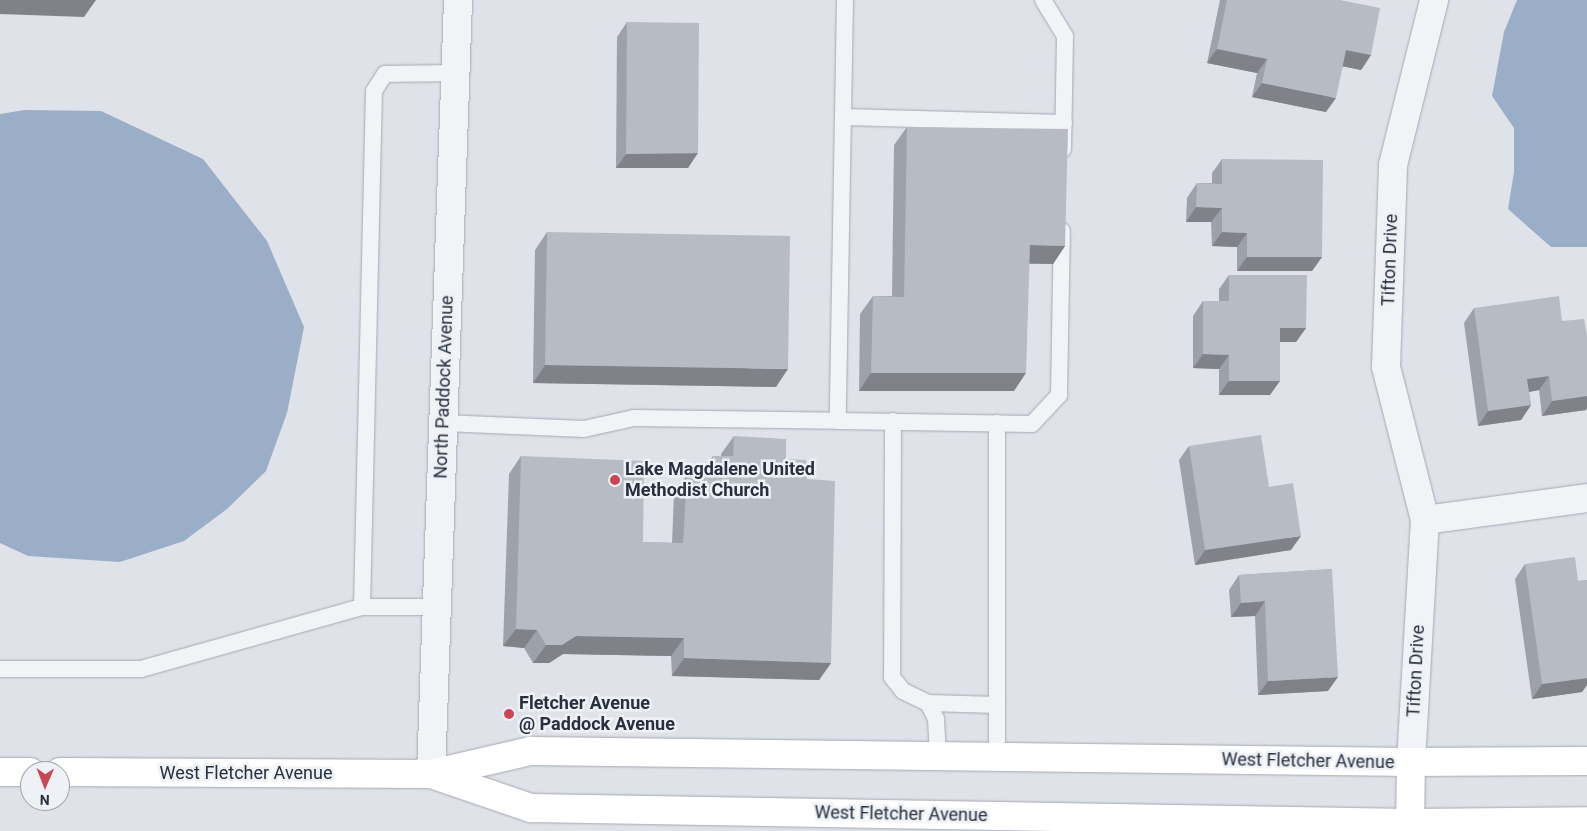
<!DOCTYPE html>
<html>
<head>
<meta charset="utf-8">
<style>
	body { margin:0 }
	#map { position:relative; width:1587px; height:831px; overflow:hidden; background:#dfe2e8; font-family:Roboto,sans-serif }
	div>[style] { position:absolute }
	.water>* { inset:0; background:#9aaec7 }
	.roads { filter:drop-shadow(0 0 1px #a4a9b2) drop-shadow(0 0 1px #a4a9b2) }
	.lane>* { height:16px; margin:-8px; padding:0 8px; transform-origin:8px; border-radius:8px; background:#f1f3f6 }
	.street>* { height:28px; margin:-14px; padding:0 14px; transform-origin:14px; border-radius:14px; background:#f1f3f6 }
	.secondary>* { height:28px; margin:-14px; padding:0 14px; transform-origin:14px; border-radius:14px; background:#fff }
	.wall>* { inset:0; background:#9da1a9 }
	.shaded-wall>* { inset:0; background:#7f8389 }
	.building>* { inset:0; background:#b6bbc4 }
	.dots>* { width:14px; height:14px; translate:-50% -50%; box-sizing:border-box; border:2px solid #eef1f5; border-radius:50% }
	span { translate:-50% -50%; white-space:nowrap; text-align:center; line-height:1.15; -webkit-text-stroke:5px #eef1f5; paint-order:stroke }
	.street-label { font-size:18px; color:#282f3f }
	.poi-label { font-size:18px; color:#282f3f; font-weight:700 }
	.left { translate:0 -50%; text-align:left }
	.north { position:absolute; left:20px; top:761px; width:50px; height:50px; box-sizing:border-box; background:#eef1f5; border:1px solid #9fa3ac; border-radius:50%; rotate:181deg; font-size:14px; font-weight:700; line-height:20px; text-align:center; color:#282f3f }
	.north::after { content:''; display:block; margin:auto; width:18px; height:22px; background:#cb4655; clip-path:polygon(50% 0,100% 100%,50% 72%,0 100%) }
</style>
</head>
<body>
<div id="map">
	<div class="water">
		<div style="clip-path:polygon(1517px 0,1587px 0,1587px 247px,1551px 247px,1508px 209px,1514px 172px,1514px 128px,1492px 96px,1504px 32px)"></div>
		<div style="clip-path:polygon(25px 110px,101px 111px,203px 159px,267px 241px,304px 327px,287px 413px,266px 471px,227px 509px,184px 541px,120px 562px,28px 556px,0 543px,0 114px)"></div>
	</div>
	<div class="roads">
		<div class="lane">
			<div style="left:845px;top:0;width:421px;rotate:91deg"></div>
			<div style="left:838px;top:421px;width:194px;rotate:0.9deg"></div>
			<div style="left:1032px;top:424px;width:40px;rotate:-47deg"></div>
			<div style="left:1059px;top:395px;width:164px;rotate:-89deg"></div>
			<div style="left:1043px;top:0;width:42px;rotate:58.6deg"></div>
			<div style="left:1065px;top:36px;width:113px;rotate:91deg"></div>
			<div style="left:844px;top:117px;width:220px;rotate:1.6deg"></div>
			<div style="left:893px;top:421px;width:256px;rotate:90.2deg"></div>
			<div style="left:892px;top:677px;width:18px;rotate:52deg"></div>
			<div style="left:903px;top:691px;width:28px;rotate:26deg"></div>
			<div style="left:928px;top:703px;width:18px;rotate:63deg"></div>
			<div style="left:936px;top:719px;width:38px;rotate:87deg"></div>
			<div style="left:443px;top:423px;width:141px;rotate:2.4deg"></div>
			<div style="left:584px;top:429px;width:51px;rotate:-12.4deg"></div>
			<div style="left:634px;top:418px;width:204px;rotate:0.8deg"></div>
			<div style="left:362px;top:607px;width:516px;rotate:-88.67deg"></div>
			<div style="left:374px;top:91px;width:20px;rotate:-57deg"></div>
			<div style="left:385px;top:74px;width:70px;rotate:-0.8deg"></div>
			<div style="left:0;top:669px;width:141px"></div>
			<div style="left:141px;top:669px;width:230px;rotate:-15.7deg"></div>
			<div style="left:362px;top:607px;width:75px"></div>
			<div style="left:928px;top:703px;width:69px;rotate:1.7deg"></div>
			<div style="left:997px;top:758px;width:335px;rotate:-90deg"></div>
		</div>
		<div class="street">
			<div style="left:1425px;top:520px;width:163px;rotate:-7.7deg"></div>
			<div style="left:1411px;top:762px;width:242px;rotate:-86.7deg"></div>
			<div style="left:1425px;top:520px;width:158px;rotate:-104.3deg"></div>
			<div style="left:1386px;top:367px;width:202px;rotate:-88deg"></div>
			<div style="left:1393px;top:165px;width:170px;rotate:-76deg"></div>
			<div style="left:431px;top:774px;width:774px;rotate:-88deg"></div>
		</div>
		<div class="secondary">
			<div style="left:0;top:772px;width:30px"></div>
			<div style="left:60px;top:772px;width:371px;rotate:0.3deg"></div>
			<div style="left:431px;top:774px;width:103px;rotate:-13deg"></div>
			<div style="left:531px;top:751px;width:880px;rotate:0.72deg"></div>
			<div style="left:1411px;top:762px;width:176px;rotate:-0.3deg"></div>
			<div style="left:431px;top:774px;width:106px;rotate:18.8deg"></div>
			<div style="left:531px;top:808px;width:879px;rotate:0.98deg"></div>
			<div style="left:1410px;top:823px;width:177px;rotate:-0.6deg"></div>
			<div style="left:1410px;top:831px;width:69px;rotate:-89.2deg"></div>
		</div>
	</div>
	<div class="wall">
		<div style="clip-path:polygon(1220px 0,1340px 0,1371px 55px,1361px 70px,1343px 66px,1326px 112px,1252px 97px,1257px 73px,1207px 63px)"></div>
		<div style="clip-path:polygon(627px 22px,688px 168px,616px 168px,617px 37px)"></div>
		<div style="clip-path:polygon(907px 127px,1065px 246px,1053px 264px,1029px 264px,1014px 391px,859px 391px,860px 314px,873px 296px,892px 296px,894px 145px)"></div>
		<div style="clip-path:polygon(1222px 159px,1322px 257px,1312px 271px,1237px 271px,1237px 247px,1212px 246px,1211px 222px,1186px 222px,1187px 198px,1197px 183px,1212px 183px,1212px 173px)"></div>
		<div style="clip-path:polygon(547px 232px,776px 387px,533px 383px,535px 250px)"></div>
		<div style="clip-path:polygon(1229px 275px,1306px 328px,1296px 342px,1280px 342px,1270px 395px,1219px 395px,1219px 369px,1193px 368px,1193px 316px,1203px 301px,1219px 301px,1219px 289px)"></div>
		<div style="clip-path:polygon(1474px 308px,1562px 321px,1587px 336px,1587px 408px,1586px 410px,1542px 416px,1539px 390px,1529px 392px,1531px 405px,1521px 420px,1478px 426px,1464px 323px)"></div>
		<div style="clip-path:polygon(734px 436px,786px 459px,807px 479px,831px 663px,819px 680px,672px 676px,671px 656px,563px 654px,549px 663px,533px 663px,524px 648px,503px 646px,509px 474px,521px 456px,643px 542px,672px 543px,674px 493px,687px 475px,700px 475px,713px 456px,721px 456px,721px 454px)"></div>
		<div style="clip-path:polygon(1189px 446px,1269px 487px,1291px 550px,1195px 565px,1179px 460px)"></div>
		<div style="clip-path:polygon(1525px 564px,1578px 581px,1587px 580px,1587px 685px,1582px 692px,1532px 699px,1515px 579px)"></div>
		<div style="clip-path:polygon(1332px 569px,1328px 691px,1258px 695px,1255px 616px,1231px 617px,1229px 590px,1239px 575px)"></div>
	</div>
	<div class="shaded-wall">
		<div style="clip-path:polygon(0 0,96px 0,84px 17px,0 14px)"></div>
		<div style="clip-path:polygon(1217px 49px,1267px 59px,1257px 73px,1207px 63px)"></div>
		<div style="clip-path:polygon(1346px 50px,1371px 55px,1361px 70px,1336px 65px)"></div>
		<div style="clip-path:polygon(1262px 83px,1336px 98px,1326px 112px,1252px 97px)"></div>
		<div style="clip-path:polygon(698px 153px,688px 168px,616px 168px,626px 154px)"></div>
		<div style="clip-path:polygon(1196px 207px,1222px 208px,1211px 222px,1186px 222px)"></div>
		<div style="clip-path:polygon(1222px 232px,1247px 233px,1237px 247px,1212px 246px)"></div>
		<div style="clip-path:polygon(1030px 245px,1065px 246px,1053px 264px,1017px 263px)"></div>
		<div style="clip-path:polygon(1247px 257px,1322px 257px,1312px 271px,1237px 271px)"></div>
		<div style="clip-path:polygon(1280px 328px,1306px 328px,1296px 342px,1270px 342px)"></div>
		<div style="clip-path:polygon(1203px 354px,1229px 355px,1219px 369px,1193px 368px)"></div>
		<div style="clip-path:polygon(545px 365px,788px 369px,776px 387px,533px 383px)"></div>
		<div style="clip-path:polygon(871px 373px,1026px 373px,1014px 391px,859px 391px)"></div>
		<div style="clip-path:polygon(1549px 376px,1539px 390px,1517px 394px,1527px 379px)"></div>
		<div style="clip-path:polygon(1229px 381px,1280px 381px,1270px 395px,1219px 395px)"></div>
		<div style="clip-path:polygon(1587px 396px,1587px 408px,1586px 410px,1542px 416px,1552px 401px)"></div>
		<div style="clip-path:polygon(1531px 405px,1521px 420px,1478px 426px,1488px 411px)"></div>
		<div style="clip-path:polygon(1301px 536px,1291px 550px,1195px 565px,1205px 550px)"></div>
		<div style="clip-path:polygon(1265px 601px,1255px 616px,1231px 617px,1241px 603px)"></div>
		<div style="clip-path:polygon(516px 629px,537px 630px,524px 648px,503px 646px)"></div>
		<div style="clip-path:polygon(576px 636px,684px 638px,671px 656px,563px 654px,549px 663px,533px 663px,546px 645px)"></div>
		<div style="clip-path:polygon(684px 658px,831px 663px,819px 680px,672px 676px)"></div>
		<div style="clip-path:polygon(1338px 677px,1328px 691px,1258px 695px,1268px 681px)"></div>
		<div style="clip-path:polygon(1587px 678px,1587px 685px,1582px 692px,1532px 699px,1542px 684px)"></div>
	</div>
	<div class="building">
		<div style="clip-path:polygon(1227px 0,1340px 0,1380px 8px,1371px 55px,1346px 50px,1336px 98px,1262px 83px,1267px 59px,1217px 49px)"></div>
		<div style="clip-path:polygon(627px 22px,699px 23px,698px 153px,626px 154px)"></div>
		<div style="clip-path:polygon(907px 127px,1068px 129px,1065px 246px,1030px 245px,1026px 373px,871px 373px,873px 296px,904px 297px)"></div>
		<div style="clip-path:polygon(1222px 159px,1323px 160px,1322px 257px,1247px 257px,1247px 233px,1222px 232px,1222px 208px,1196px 207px,1197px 183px,1222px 184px)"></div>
		<div style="clip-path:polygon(547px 232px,790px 236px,788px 369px,545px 365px)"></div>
		<div style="clip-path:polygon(1229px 275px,1307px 275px,1306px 328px,1280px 328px,1280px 381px,1229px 381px,1229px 355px,1203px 354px,1203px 301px,1229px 301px)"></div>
		<div style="clip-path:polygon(1559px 296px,1562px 321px,1584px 319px,1587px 336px,1587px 396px,1552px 401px,1549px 376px,1527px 379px,1531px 405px,1488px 411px,1474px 308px)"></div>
		<div style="clip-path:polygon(1261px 435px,1269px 487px,1293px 483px,1301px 536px,1205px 550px,1189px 446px)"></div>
		<div style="clip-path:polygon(734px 436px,786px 439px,786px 459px,806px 460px,807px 479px,835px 481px,831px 663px,684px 658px,684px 638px,576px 636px,562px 645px,546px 645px,537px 630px,516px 629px,521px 456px,644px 461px,643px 542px,683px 543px,687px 475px,713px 475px,713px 456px,733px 456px)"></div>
		<div style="clip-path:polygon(1575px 557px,1578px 581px,1587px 580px,1587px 678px,1542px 684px,1525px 564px)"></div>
		<div style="clip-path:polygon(1332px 569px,1338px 677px,1268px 681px,1265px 601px,1241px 603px,1239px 575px)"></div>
	</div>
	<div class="dots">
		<div style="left:615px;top:480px;background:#cb4655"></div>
		<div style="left:509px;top:714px;background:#cb4655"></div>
	</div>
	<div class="street-label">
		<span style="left:1390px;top:260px;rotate:-88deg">Tifton Drive</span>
		<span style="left:444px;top:387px;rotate:-88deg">North Paddock Avenue</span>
		<span style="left:1416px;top:671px;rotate:-87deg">Tifton Drive</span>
		<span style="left:1308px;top:761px;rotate:1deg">West Fletcher Avenue</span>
		<span style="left:246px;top:773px">West Fletcher Avenue</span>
		<span style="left:901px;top:814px;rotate:1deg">West Fletcher Avenue</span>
	</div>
	<div class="poi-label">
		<span class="left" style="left:625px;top:480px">Lake Magdalene United<br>Methodist Church</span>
		<span class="left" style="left:519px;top:714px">Fletcher Avenue<br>@ Paddock Avenue</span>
	</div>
	<div class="north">N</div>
</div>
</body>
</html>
